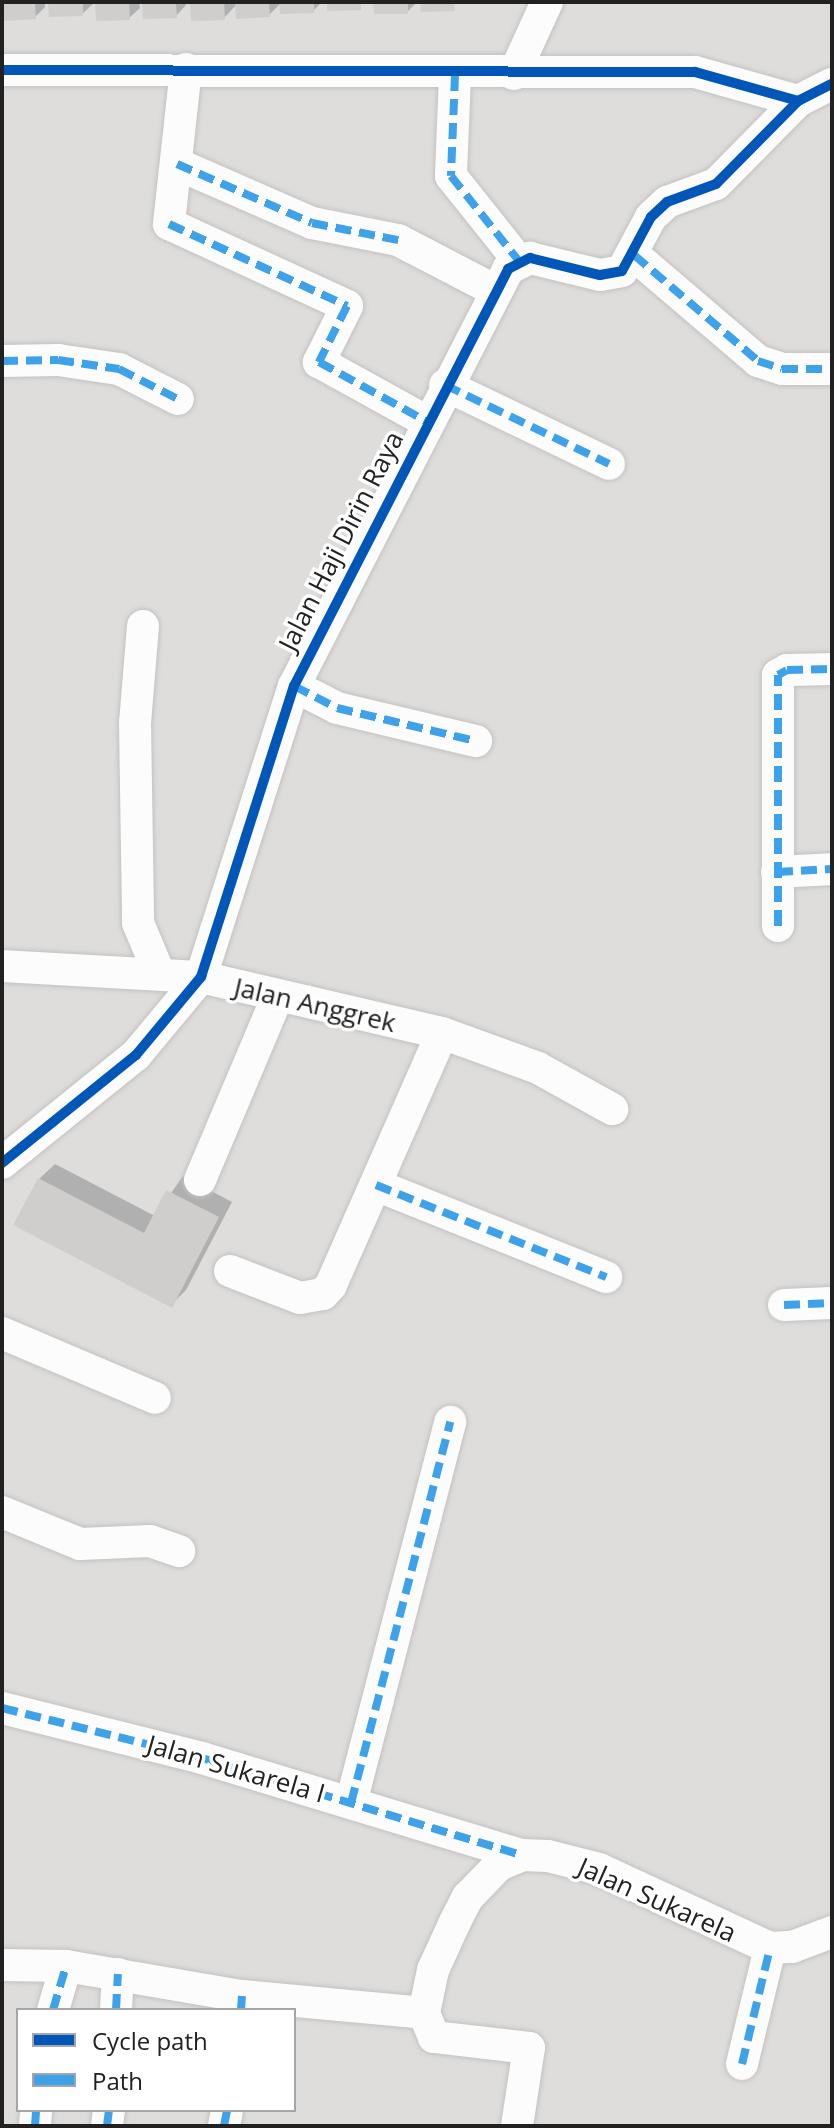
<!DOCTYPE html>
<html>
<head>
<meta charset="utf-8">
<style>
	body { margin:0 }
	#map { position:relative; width:834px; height:2128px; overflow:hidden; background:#efedea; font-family:"Open Sans",sans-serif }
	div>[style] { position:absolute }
	.residential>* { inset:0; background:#dedddc }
	.shadow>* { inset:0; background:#0003 }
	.building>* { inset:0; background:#d0cecc }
	.roads { filter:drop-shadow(0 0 2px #c2c2c0) drop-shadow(0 0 2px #c2c2c0) }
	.street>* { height:32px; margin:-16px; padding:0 16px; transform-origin:16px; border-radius:16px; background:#fdfcfc }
	.quiet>* { height:8px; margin-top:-4px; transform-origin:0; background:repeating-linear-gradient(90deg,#3ea2ea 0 16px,transparent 0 24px) }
	.cycleway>* { height:10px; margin:-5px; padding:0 5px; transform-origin:5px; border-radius:5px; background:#0057b8 }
	span { translate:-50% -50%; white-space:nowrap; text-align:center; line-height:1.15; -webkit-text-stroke:7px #fff; paint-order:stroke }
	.street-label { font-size:26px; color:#212121 }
	.frame { position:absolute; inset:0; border:4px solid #212121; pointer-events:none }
	.legend { position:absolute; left:16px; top:2008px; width:280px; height:104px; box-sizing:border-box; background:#fff; border:2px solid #a6a6a6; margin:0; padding:10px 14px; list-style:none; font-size:24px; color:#212121 }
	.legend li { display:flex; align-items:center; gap:16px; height:40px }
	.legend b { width:40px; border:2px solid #a6a6a6 }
</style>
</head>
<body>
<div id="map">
	<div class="residential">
		<div style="clip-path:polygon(evenodd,2px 2px,832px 2px,832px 2126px,2px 2126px,2px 2px,18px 2010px,294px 2010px,294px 2110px,18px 2110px,18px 2010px)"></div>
	</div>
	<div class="shadow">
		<div style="clip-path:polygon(2px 2px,45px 2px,45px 7px,35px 17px,2px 11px)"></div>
		<div style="clip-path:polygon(50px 2px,92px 2px,93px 4px,82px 14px)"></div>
		<div style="clip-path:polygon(97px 2px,139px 2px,140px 8px,129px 18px)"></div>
		<div style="clip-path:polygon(144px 2px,186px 2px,186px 5px,176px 16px)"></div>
		<div style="clip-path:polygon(192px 2px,322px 2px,313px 11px,281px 3px,269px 15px,237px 4px,224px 18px)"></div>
		<div style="clip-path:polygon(375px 2px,417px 2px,407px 12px)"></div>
		<div style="clip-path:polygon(55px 1164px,155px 1216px,183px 1176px,232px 1202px,186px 1290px,171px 1305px,39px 1179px)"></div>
	</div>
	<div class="building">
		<div style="clip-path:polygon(2px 2px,35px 2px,36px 19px,2px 21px)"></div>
		<div style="clip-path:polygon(48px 2px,83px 2px,83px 16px,49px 17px)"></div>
		<div style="clip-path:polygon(95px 2px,129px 2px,130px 20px,96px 21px)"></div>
		<div style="clip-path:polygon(142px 2px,176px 2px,177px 18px,143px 19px)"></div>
		<div style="clip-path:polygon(190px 2px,224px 2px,225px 20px,191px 21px)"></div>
		<div style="clip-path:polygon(235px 2px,269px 2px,270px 17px,236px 19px)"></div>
		<div style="clip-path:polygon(279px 2px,314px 2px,314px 13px,280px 14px)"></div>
		<div style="clip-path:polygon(327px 2px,361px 2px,361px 10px,327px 11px)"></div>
		<div style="clip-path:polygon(373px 2px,408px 2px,408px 14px,374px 14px)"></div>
		<div style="clip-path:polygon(420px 2px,454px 2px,455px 11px,421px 12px)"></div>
		<div style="clip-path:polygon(38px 1178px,144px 1233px,166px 1190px,219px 1217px,172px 1308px,13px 1225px)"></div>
	</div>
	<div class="roads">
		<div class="street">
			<div style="left:186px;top:69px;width:156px;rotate:96.3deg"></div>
			<div style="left:169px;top:224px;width:196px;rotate:24.7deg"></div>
			<div style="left:347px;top:306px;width:63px;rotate:116.6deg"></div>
			<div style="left:319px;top:362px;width:122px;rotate:28.9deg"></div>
			<div style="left:2px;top:70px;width:693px;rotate:0.17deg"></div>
			<div style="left:695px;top:72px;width:107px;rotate:15.7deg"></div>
			<div style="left:514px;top:74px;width:79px;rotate:-65.4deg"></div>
			<div style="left:455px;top:75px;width:101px;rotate:92.3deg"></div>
			<div style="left:451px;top:176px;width:107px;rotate:51.4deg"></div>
			<div style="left:177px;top:164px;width:147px;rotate:23.6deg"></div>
			<div style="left:312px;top:223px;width:88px;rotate:11.2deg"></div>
			<div style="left:398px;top:240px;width:108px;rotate:27.5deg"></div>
			<div style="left:634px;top:255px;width:163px;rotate:40.5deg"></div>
			<div style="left:758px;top:361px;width:25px;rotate:18deg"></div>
			<div style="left:782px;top:369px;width:50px"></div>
			<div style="left:2px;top:361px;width:56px;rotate:-1deg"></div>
			<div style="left:58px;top:360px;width:62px;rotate:8.4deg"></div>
			<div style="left:119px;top:369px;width:66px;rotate:27deg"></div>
			<div style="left:445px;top:385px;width:182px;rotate:25.7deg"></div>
			<div style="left:143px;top:626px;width:97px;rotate:94.7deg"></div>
			<div style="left:135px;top:723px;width:200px;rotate:89.1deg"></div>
			<div style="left:138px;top:923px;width:54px;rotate:67.2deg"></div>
			<div style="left:294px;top:686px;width:48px;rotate:27.1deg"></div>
			<div style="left:337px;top:708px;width:143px;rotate:13.4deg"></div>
			<div style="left:777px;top:872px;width:55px;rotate:-3.1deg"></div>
			<div style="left:778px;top:926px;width:251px;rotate:-90deg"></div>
			<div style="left:778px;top:675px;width:10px;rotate:-29deg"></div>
			<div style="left:787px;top:670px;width:45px;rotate:-1.3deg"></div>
			<div style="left:2px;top:966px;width:199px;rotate:3.2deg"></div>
			<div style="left:201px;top:977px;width:247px;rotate:13.1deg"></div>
			<div style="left:442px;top:1033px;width:102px;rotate:20deg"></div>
			<div style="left:538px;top:1068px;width:85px;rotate:29deg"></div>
			<div style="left:2px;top:1163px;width:172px;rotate:-38.9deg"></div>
			<div style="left:136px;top:1055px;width:102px;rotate:-50.2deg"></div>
			<div style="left:201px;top:977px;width:305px;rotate:-72.3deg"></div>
			<div style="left:294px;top:686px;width:469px;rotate:-62.8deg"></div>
			<div style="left:508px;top:269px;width:25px;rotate:-27deg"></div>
			<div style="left:530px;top:258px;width:72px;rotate:13.7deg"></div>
			<div style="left:600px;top:275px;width:22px;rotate:-10deg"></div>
			<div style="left:622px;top:271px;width:61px;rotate:-61.8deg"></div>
			<div style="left:651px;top:217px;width:22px;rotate:-43deg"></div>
			<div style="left:667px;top:202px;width:52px;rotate:-20.2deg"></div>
			<div style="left:716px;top:184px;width:117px;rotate:-45.3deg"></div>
			<div style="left:798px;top:101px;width:38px;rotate:-27deg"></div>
			<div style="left:200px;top:1180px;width:198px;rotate:-67.1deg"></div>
			<div style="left:376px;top:1185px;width:248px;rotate:21.8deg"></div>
			<div style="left:230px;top:1271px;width:75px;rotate:21.1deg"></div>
			<div style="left:300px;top:1298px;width:23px;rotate:-10deg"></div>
			<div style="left:323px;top:1294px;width:12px;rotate:-48deg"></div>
			<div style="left:331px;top:1285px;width:275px;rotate:-66.2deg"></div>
			<div style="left:784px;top:1305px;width:48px;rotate:-2.4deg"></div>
			<div style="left:2px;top:1333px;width:166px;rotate:23deg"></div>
			<div style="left:2px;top:1512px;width:84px;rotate:22.3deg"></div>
			<div style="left:80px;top:1544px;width:70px;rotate:-2.5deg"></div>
			<div style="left:150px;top:1541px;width:31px;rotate:19deg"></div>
			<div style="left:2px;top:1708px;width:206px;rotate:14deg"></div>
			<div style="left:202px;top:1758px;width:334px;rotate:16.9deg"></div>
			<div style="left:351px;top:1803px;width:394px;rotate:-75.4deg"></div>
			<div style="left:2px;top:1965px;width:64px;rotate:0.9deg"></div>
			<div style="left:66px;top:1966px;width:179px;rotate:9.7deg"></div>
			<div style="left:242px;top:1996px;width:183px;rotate:5.3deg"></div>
			<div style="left:53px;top:2010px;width:46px;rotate:-73.5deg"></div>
			<div style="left:116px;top:2010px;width:36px;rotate:-87deg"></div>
			<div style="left:742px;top:2064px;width:119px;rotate:-76.4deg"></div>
			<div style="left:35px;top:2126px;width:16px;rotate:-86deg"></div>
			<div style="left:107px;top:2126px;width:16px;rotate:-83deg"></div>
			<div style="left:224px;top:2126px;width:16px;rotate:-79deg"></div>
			<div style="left:517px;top:2126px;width:79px;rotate:-81.3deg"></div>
			<div style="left:529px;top:2048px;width:96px;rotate:-173.4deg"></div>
			<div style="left:434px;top:2037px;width:26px;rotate:-113deg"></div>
			<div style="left:424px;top:2013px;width:44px;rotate:-78.2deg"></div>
			<div style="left:433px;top:1970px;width:53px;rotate:-65.4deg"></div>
			<div style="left:455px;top:1922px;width:28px;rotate:-63deg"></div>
			<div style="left:468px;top:1897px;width:45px;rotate:-45.9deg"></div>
			<div style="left:499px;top:1865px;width:25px;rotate:-23deg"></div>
			<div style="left:522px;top:1855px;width:26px;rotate:2deg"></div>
			<div style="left:548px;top:1856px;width:53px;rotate:14.3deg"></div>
			<div style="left:599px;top:1869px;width:188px;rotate:24.8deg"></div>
			<div style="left:770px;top:1948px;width:22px;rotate:-3deg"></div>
			<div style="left:792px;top:1947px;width:43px;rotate:-20.6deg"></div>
		</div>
	</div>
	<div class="quiet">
		<div style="left:455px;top:75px;width:101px;rotate:92.3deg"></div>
		<div style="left:451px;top:176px;width:107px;rotate:51.4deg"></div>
		<div style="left:177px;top:164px;width:147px;rotate:23.6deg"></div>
		<div style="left:312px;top:223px;width:88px;rotate:11.2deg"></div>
		<div style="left:169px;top:224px;width:196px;rotate:24.7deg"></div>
		<div style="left:347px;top:306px;width:63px;rotate:116.6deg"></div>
		<div style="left:319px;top:362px;width:122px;rotate:28.9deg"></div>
		<div style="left:634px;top:255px;width:163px;rotate:40.5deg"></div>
		<div style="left:758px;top:361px;width:25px;rotate:18deg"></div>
		<div style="left:782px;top:369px;width:50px"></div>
		<div style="left:2px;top:361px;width:56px;rotate:-1deg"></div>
		<div style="left:58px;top:360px;width:62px;rotate:8.4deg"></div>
		<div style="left:119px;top:369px;width:66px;rotate:27deg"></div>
		<div style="left:445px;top:385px;width:182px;rotate:25.7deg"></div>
		<div style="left:294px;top:686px;width:48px;rotate:27.1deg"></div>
		<div style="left:337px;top:708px;width:143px;rotate:13.4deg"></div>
		<div style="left:777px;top:872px;width:55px;rotate:-3.1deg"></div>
		<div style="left:778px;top:926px;width:251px;rotate:-90deg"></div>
		<div style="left:778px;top:675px;width:10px;rotate:-29deg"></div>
		<div style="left:787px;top:670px;width:45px;rotate:-1.3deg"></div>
		<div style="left:376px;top:1185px;width:248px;rotate:21.8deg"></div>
		<div style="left:784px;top:1305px;width:48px;rotate:-2.4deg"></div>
		<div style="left:2px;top:1708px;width:206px;rotate:14deg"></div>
		<div style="left:202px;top:1758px;width:334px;rotate:16.9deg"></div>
		<div style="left:351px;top:1803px;width:394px;rotate:-75.4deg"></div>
		<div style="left:53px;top:2010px;width:46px;rotate:-73.5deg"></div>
		<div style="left:116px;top:2010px;width:36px;rotate:-87deg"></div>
		<div style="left:241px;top:2010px;width:14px;rotate:-86deg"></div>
		<div style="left:742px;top:2064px;width:119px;rotate:-76.4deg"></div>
		<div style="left:35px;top:2126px;width:16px;rotate:-86deg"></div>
		<div style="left:107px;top:2126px;width:16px;rotate:-83deg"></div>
		<div style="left:224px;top:2126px;width:16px;rotate:-79deg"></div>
	</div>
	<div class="cycleway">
		<div style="left:2px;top:70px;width:693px;rotate:0.17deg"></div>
		<div style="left:695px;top:72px;width:107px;rotate:15.7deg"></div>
		<div style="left:2px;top:1163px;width:172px;rotate:-38.9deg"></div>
		<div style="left:136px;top:1055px;width:102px;rotate:-50.2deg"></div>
		<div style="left:201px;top:977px;width:305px;rotate:-72.3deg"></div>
		<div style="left:294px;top:686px;width:469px;rotate:-62.8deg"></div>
		<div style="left:508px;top:269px;width:25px;rotate:-27deg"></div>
		<div style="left:530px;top:258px;width:72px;rotate:13.7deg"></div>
		<div style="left:600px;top:275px;width:22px;rotate:-10deg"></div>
		<div style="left:622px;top:271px;width:61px;rotate:-61.8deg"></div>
		<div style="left:651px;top:217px;width:22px;rotate:-43deg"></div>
		<div style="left:667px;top:202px;width:52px;rotate:-20.2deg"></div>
		<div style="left:716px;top:184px;width:117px;rotate:-45.3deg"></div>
		<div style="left:798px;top:101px;width:38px;rotate:-27deg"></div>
	</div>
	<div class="street-label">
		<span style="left:341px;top:541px;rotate:-63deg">Jalan Haji Dirin Raya</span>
		<span style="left:315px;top:1005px;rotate:13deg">Jalan Anggrek</span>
		<span style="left:236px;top:1769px;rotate:16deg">Jalan Sukarela I</span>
		<span style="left:657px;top:1900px;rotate:24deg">Jalan Sukarela</span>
	</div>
	<div class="frame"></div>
	<ul class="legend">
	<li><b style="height:10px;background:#0057b8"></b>Cycle path</li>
	<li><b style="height:10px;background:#3ea2ea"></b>Path</li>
	</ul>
</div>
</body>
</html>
